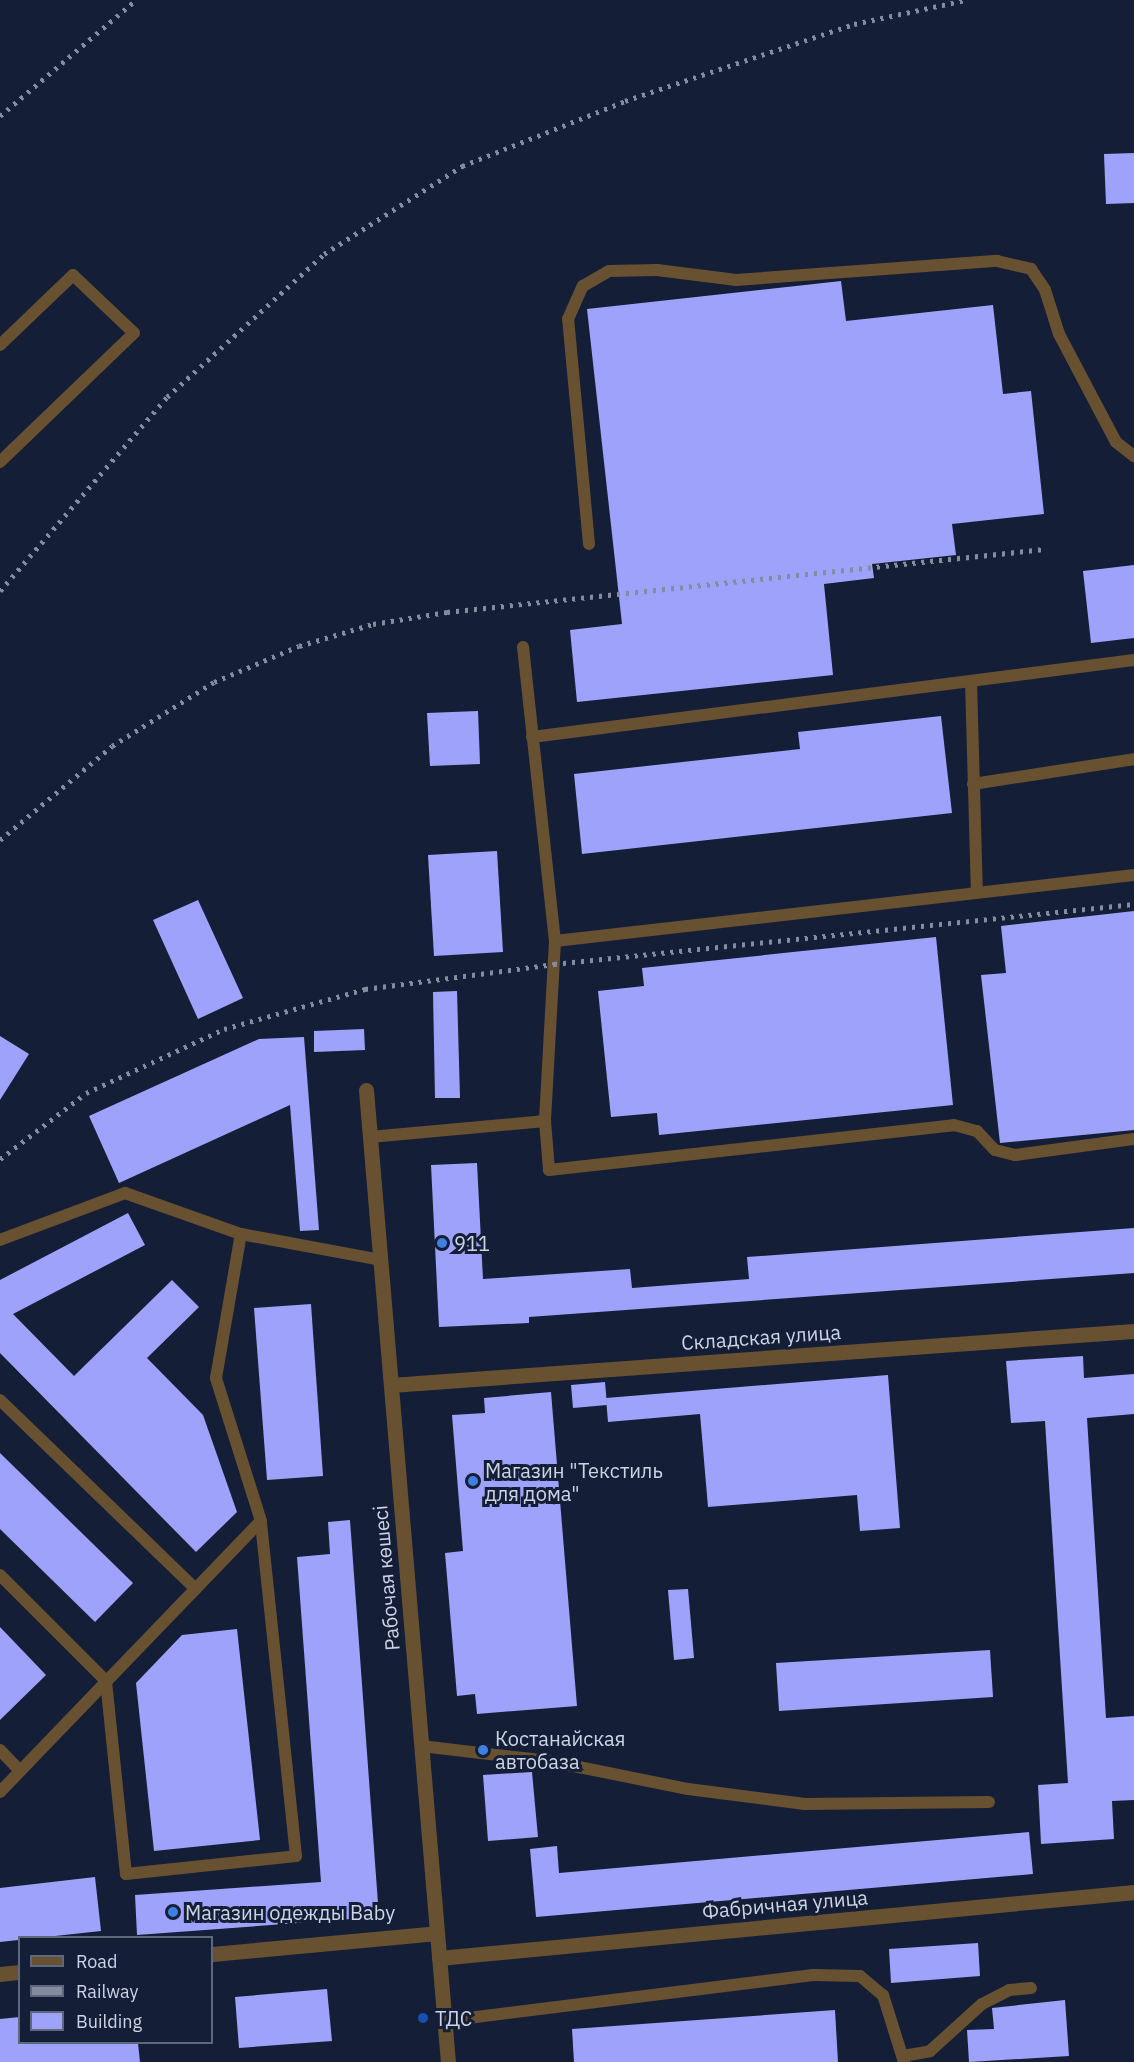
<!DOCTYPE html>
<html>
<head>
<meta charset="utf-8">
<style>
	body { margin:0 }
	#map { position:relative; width:1134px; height:2062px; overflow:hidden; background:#151e37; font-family:"IBM Plex Sans",sans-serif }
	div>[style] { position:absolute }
	.building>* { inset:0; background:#9fa2fa }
	.service>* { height:12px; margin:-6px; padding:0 6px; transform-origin:6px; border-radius:6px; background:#685130 }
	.minor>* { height:15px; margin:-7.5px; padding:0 7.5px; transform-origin:7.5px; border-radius:7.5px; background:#685130 }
	.rail>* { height:4.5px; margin-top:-2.25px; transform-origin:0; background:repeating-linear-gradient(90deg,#848ca0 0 3px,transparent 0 9px) }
	.dots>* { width:16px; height:16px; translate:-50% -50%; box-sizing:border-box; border:3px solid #151e37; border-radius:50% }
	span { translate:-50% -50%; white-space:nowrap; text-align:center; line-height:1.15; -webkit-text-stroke:6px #151e37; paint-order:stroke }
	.poi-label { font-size:20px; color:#cdd4e5 }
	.left { translate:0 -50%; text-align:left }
	.street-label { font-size:20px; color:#cdd4e5 }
	.legend { position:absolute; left:18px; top:1936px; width:195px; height:108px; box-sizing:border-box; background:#151e37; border:2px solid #5f677d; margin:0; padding:8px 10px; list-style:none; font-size:18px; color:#cdd4e5 }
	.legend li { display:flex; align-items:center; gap:12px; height:30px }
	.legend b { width:30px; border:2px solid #5f677d }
</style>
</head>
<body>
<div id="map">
	<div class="building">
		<div style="clip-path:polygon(1134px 153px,1134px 203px,1106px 204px,1104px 154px)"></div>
		<div style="clip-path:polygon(841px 281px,846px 321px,993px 305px,1003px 394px,1031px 391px,1044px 514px,952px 524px,956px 555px,872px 564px,874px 578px,824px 584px,833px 675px,577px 702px,570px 630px,622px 624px,587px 309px)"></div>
		<div style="clip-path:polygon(1134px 565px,1134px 638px,1091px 643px,1083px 571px)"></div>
		<div style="clip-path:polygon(478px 711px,480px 764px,430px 766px,427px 713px)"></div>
		<div style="clip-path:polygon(941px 716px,952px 813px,582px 854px,574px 774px,800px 749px,798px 732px)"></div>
		<div style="clip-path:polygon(497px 851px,503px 952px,434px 956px,428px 855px)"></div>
		<div style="clip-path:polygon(198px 900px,243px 998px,198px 1019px,153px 920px)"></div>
		<div style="clip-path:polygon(1134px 911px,1134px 1130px,1000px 1143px,981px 975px,1006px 973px,1001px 926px)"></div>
		<div style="clip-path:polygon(936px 937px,953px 1105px,659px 1135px,657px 1113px,611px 1117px,598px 991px,644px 986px,642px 968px)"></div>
		<div style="clip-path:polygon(457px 991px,460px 1098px,435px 1098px,433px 992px)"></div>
		<div style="clip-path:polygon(364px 1029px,365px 1050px,314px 1052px,314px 1031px)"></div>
		<div style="clip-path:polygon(0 1036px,29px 1054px,0 1100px)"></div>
		<div style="clip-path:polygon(304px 1037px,319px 1230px,300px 1231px,290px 1105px,119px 1183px,89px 1116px,259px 1039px)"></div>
		<div style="clip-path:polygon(477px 1163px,483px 1279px,630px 1269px,632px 1288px,749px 1279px,747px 1257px,1134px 1228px,1134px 1273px,529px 1317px,529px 1323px,439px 1327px,431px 1165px)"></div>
		<div style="clip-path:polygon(128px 1213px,145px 1245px,13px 1314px,74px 1376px,172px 1280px,199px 1307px,147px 1358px,203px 1415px,237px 1512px,196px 1552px,0 1353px,0 1280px)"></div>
		<div style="clip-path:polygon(311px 1304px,323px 1476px,267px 1480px,254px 1308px)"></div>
		<div style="clip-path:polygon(1083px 1356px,1084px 1378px,1134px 1374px,1134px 1414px,1087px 1418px,1106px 1718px,1134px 1716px,1134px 1800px,1112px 1801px,1114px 1839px,1041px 1844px,1038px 1785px,1068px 1783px,1045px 1421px,1011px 1423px,1006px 1361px)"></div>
		<div style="clip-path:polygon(888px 1375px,900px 1528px,860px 1531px,857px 1495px,708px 1507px,700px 1414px,608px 1422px,606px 1398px)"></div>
		<div style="clip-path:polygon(605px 1382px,607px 1405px,573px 1408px,571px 1385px)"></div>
		<div style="clip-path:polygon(551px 1392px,577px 1706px,477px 1714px,475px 1694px,457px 1696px,445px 1553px,463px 1551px,452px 1415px,485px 1413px,484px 1398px)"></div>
		<div style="clip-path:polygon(0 1453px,133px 1583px,95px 1622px,0 1529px)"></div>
		<div style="clip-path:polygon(350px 1520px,379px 1917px,137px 1935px,135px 1895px,321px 1882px,297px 1557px,330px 1554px,328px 1522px)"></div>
		<div style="clip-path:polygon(688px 1589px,694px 1658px,674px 1660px,668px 1590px)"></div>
		<div style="clip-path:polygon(0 1627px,46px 1675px,0 1720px)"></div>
		<div style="clip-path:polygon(237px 1629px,260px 1840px,154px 1851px,136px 1683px,182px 1635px)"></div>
		<div style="clip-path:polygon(990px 1650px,993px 1697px,779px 1711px,776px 1663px)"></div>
		<div style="clip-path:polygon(532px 1772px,538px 1837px,488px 1841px,483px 1775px)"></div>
		<div style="clip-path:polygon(1029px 1832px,1033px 1874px,536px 1917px,530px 1849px,557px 1846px,559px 1873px)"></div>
		<div style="clip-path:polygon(95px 1877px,101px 1931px,0 1942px,0 1888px)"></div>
		<div style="clip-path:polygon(978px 1943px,980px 1976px,891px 1983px,889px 1949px)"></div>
		<div style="clip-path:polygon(327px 1989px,332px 2041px,239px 2048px,235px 1997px)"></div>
		<div style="clip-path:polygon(1065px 2000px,1069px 2056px,969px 2062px,967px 2030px,994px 2029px,992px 2008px)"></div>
		<div style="clip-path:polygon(835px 2010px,838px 2062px,574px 2062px,572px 2029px)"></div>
		<div style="clip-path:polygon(20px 2017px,20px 2043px,138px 2043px,140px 2062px,0 2062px,0 2019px)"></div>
	</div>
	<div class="service">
		<div style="left:0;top:345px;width:101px;rotate:-43.8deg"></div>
		<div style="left:73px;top:275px;width:84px;rotate:43.6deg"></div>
		<div style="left:134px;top:333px;width:186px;rotate:136.1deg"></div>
		<div style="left:589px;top:544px;width:226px;rotate:-95.3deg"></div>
		<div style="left:568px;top:319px;width:36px;rotate:-66deg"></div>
		<div style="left:583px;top:286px;width:30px;rotate:-30deg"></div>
		<div style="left:609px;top:271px;width:48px;rotate:-1.2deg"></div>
		<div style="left:657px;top:270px;width:80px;rotate:7.2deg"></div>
		<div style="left:736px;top:280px;width:262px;rotate:-4.2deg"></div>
		<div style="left:997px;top:261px;width:35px;rotate:13deg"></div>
		<div style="left:1031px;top:269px;width:25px;rotate:56deg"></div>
		<div style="left:1045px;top:290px;width:46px;rotate:72.3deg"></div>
		<div style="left:1059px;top:334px;width:122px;rotate:62.2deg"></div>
		<div style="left:1116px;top:442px;width:23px;rotate:38deg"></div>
		<div style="left:523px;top:647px;width:296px;rotate:83.8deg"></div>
		<div style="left:555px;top:941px;width:180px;rotate:93.2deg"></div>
		<div style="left:545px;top:1121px;width:49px;rotate:85.3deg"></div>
		<div style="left:549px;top:1170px;width:407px;rotate:-6.3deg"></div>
		<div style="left:954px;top:1125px;width:24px;rotate:15deg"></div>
		<div style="left:977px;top:1131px;width:26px;rotate:47deg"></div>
		<div style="left:995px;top:1150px;width:21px;rotate:14deg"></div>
		<div style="left:1015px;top:1155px;width:120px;rotate:-7.7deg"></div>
		<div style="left:971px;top:681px;width:212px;rotate:88.4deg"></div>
		<div style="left:532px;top:737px;width:607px;rotate:-7.29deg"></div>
		<div style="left:973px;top:784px;width:163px;rotate:-8.8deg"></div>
		<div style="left:555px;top:941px;width:583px;rotate:-6.5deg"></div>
		<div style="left:370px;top:1137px;width:176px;rotate:-5.2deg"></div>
		<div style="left:0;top:1240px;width:134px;rotate:-20.6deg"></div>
		<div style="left:125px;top:1193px;width:123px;rotate:19.5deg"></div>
		<div style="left:241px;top:1234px;width:142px;rotate:10.5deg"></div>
		<div style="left:0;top:1400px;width:272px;rotate:44deg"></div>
		<div style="left:0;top:1575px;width:150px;rotate:45deg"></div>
		<div style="left:106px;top:1681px;width:194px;rotate:84.1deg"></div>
		<div style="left:126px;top:1874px;width:171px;rotate:-6deg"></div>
		<div style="left:296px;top:1856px;width:337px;rotate:-96deg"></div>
		<div style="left:261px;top:1521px;width:150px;rotate:-107.5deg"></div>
		<div style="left:216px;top:1378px;width:146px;rotate:-80.2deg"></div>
		<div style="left:421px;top:1746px;width:129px;rotate:6.7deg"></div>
		<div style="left:549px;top:1761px;width:142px;rotate:11.4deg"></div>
		<div style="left:688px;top:1789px;width:118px;rotate:7.3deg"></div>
		<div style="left:805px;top:1804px;width:184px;rotate:-0.6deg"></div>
		<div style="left:0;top:1750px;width:29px;rotate:46deg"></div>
		<div style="left:0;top:1792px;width:376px;rotate:-46.1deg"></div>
		<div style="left:444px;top:2021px;width:372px;rotate:-7.1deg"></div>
		<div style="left:813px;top:1975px;width:47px;rotate:1.2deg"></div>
		<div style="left:860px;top:1976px;width:30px;rotate:40deg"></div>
		<div style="left:883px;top:1995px;width:70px;rotate:72.6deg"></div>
		<div style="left:903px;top:2056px;width:27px;rotate:-10deg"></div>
		<div style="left:930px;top:2051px;width:70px;rotate:-42.1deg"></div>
		<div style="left:982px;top:2004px;width:30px;rotate:-27deg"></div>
		<div style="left:1009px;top:1990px;width:22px;rotate:-5deg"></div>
	</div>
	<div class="minor">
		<div style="left:366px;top:1090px;width:975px;rotate:85.18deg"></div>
		<div style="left:391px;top:1385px;width:745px;rotate:-4.16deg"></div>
		<div style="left:212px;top:1954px;width:226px;rotate:-5.3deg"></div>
		<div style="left:439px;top:1958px;width:698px;rotate:-5.42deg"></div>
		<div style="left:0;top:1974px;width:20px;rotate:-6deg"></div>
	</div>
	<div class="rail">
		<div style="left:0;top:116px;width:179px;rotate:-40.5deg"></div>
		<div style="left:0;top:591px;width:256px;rotate:-49.3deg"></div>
		<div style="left:167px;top:397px;width:212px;rotate:-42.3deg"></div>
		<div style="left:324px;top:254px;width:164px;rotate:-32.5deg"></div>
		<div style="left:462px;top:166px;width:175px;rotate:-21.7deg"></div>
		<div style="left:625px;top:101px;width:242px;rotate:-18.6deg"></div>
		<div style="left:854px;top:24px;width:115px;rotate:-12.1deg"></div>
		<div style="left:0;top:840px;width:146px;rotate:-40deg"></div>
		<div style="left:112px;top:746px;width:120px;rotate:-32.1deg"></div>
		<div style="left:214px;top:682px;width:92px;rotate:-23deg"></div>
		<div style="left:299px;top:646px;width:77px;rotate:-16.6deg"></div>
		<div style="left:373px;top:624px;width:75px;rotate:-9.2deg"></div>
		<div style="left:447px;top:612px;width:601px;rotate:-6.01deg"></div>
		<div style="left:0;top:1159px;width:108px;rotate:-37.5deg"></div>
		<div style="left:86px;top:1093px;width:152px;rotate:-24.9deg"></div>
		<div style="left:224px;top:1029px;width:147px;rotate:-15.8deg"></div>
		<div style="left:365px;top:989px;width:191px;rotate:-7.5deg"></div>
		<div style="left:554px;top:964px;width:583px;rotate:-5.91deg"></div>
	</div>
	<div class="dots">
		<div style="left:442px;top:1243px;background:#3f7fe0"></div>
		<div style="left:473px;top:1481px;background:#3f7fe0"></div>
		<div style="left:483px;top:1750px;background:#3f7fe0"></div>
		<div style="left:173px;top:1912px;background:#3f7fe0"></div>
		<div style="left:423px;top:2018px;background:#1a4fb4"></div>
	</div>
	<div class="poi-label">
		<span class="left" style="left:454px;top:1243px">911</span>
		<span class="left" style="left:485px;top:1482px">Магазин "Текстиль<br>для дома"</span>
		<span class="left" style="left:495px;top:1750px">Костанайская<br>автобаза</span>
		<span class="left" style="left:185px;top:1912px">Магазин одежды Baby</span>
		<span class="left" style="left:435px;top:2018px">ТДС</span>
	</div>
	<div class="street-label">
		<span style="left:761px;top:1337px;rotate:-4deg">Складская улица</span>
		<span style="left:386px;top:1578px;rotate:-95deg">Рабочая көшесі</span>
		<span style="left:785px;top:1904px;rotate:-5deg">Фабричная улица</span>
	</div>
	<ul class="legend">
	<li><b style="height:8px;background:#685130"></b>Road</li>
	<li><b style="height:8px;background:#848ca0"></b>Railway</li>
	<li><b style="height:16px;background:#9fa2fa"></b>Building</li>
	</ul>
</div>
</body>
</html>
